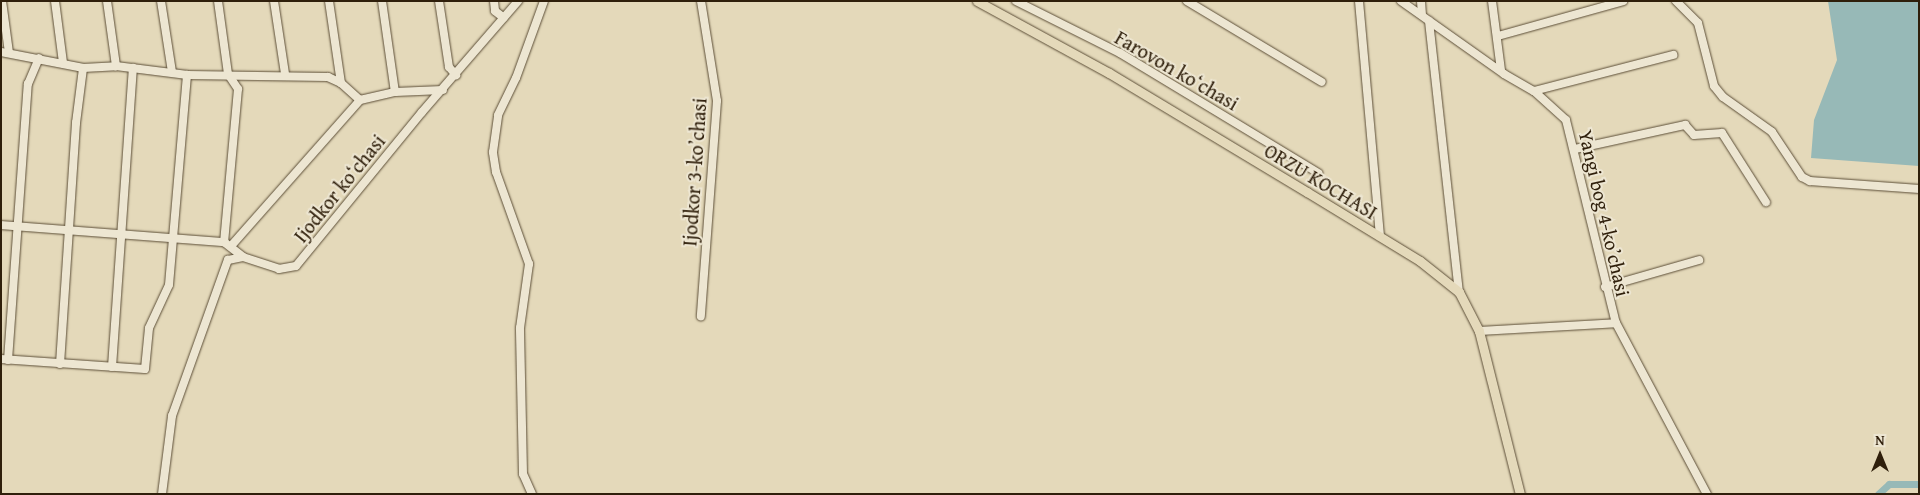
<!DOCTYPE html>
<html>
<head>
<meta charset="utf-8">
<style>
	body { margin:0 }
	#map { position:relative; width:1920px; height:495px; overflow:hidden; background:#e4d9ba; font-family:"Gentium Book Plus",serif }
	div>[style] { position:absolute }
	.water>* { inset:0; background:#97b9b7 }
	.canal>* { height:7px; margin:-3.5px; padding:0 3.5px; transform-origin:3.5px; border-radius:3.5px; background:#97b9b7 }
	.roads { filter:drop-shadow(0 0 1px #5c4e37) drop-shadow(0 0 1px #5c4e37) }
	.minor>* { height:8px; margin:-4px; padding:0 4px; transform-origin:4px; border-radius:4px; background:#ede6d2 }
	.major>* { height:9px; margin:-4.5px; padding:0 4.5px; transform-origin:4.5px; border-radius:4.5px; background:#e4d9ba }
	span { translate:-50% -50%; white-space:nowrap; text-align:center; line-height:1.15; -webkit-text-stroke:4px #ede6d2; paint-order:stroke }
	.street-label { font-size:20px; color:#2f1f0b }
	.frame { position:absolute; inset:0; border:2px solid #2f1f0b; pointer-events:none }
	.north { position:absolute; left:1855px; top:430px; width:50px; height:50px; -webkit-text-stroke:4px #ede6d2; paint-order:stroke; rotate:0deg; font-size:14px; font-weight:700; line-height:20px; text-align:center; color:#2f1f0b }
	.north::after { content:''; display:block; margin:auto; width:18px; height:22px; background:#2f1f0b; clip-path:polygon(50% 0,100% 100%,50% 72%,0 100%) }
</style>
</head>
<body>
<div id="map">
	<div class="water">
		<div style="clip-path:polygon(1828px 1px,1919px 1px,1919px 166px,1811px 158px,1814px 120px,1837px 60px)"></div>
	</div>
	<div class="canal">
		<div style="left:1878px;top:494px;width:15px;rotate:-42deg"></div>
		<div style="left:1889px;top:484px;width:30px"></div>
	</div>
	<div class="roads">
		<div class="minor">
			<div style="left:2px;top:1px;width:52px;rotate:82.3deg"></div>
			<div style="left:55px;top:1px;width:63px;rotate:82.6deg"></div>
			<div style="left:107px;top:1px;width:66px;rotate:82.1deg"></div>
			<div style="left:161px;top:1px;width:72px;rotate:81.2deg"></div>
			<div style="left:218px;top:1px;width:74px;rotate:82.2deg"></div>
			<div style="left:228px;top:74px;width:18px;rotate:56deg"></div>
			<div style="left:238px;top:89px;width:154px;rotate:95.2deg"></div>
			<div style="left:224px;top:242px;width:24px;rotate:38deg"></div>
			<div style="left:274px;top:1px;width:74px;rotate:81.4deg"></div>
			<div style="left:329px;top:1px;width:83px;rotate:81.7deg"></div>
			<div style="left:382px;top:1px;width:92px;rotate:81.9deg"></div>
			<div style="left:439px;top:1px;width:67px;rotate:81.4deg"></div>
			<div style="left:449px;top:67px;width:11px;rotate:49deg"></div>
			<div style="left:494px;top:1px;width:10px;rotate:84deg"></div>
			<div style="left:495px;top:11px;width:11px;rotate:38deg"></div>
			<div style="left:701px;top:1px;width:101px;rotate:80.9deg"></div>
			<div style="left:717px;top:101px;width:216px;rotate:94.3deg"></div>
			<div style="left:1016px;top:1px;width:116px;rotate:26.6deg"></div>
			<div style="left:1120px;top:53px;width:232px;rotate:31.2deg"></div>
			<div style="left:1187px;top:1px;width:157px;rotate:31deg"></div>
			<div style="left:1359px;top:1px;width:236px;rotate:84.9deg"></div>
			<div style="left:1401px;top:1px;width:126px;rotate:35.3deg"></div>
			<div style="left:1504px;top:74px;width:34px;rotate:30deg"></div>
			<div style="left:1534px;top:91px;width:43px;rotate:42.2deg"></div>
			<div style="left:1566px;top:120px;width:209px;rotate:76.2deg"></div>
			<div style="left:1616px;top:323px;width:194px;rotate:62deg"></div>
			<div style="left:1421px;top:1px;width:14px;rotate:86deg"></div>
			<div style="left:1492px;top:1px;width:70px;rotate:82.6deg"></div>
			<div style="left:1676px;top:1px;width:31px;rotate:45deg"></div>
			<div style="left:1698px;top:23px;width:65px;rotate:75.7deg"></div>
			<div style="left:1714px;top:86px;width:14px;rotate:51deg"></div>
			<div style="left:1723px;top:97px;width:60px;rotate:35.5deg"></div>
			<div style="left:1772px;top:132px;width:54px;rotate:56.3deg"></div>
			<div style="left:1802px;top:177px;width:9px;rotate:27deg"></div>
			<div style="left:1810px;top:181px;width:109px;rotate:4.2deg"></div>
			<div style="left:1429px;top:21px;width:273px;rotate:83.7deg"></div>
			<div style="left:1498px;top:36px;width:130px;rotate:-15.6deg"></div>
			<div style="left:1px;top:52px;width:84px;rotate:11deg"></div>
			<div style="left:83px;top:68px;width:33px;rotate:-3deg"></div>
			<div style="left:116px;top:66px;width:72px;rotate:7.2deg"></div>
			<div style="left:187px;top:75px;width:141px;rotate:0.8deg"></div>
			<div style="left:328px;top:77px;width:14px;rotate:25deg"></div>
			<div style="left:341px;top:83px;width:25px;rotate:42deg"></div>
			<div style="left:360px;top:100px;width:36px;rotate:-13deg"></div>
			<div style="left:395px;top:92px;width:48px;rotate:-2.4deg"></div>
			<div style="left:1534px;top:91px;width:144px;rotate:-14.5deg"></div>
			<div style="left:1575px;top:149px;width:113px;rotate:-12.3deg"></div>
			<div style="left:1685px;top:125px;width:13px;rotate:48deg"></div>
			<div style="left:1694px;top:135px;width:28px;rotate:-4deg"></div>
			<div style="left:1722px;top:133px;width:82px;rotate:57.5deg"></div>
			<div style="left:1px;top:225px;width:224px;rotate:4.4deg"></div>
			<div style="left:231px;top:246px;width:195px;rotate:-48.5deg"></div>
			<div style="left:1605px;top:287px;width:98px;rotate:-16deg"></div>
			<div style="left:1479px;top:331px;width:137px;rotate:-3.3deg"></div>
			<div style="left:1px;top:359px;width:144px;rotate:4deg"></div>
			<div style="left:145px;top:369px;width:41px;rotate:-84.4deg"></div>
			<div style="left:149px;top:328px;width:47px;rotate:-65.1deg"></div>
			<div style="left:169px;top:285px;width:211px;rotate:-85.1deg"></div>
			<div style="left:8px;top:360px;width:277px;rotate:-85.9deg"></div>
			<div style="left:28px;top:84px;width:28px;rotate:-67deg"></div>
			<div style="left:60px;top:364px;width:242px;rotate:-86.2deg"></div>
			<div style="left:76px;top:123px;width:55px;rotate:-82.7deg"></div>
			<div style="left:112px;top:367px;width:300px;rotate:-86deg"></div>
			<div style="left:162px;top:494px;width:79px;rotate:-82.7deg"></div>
			<div style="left:172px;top:416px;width:166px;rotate:-70.3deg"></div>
			<div style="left:228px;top:260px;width:15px;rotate:-11deg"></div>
			<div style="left:243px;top:257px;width:38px;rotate:18deg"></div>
			<div style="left:279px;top:269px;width:17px;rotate:-10deg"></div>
			<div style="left:296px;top:266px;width:199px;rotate:-50.7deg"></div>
			<div style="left:422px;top:112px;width:147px;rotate:-49.1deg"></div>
			<div style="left:532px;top:494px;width:22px;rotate:-114deg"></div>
			<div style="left:523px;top:474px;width:146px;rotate:-91.2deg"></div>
			<div style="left:520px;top:328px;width:65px;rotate:-82deg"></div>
			<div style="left:529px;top:264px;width:98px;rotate:-109.7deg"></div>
			<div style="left:496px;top:172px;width:20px;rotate:-99deg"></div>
			<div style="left:493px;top:152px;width:37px;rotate:-82deg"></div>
			<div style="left:498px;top:115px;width:41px;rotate:-64.1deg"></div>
			<div style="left:516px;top:78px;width:82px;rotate:-70deg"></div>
		</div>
		<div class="major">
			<div style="left:977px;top:1px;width:150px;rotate:28.6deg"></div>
			<div style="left:1109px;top:73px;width:231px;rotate:31deg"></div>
			<div style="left:1307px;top:192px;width:132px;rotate:31.4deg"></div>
			<div style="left:1420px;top:261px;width:50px;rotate:38.5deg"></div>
			<div style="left:1459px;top:292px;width:44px;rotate:62.9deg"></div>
			<div style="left:1479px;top:331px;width:168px;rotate:75.9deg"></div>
		</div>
	</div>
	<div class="street-label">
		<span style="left:1177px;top:70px;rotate:30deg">Farovon koʻchasi</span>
		<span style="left:694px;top:172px;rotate:-86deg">Ijodkor 3-koʼchasi</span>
		<span style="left:1321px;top:181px;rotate:31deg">ORZU KOCHASI</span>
		<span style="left:339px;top:188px;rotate:-51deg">Ijodkor koʻchasi</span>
		<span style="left:1605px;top:213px;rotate:77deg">Yangi bog 4-koʼchasi</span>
	</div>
	<div class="frame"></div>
	<div class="north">N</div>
</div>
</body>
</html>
